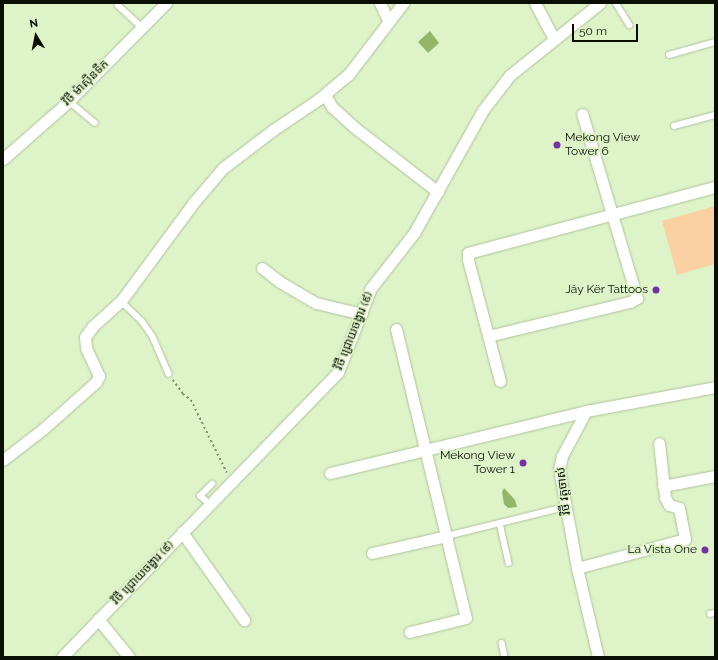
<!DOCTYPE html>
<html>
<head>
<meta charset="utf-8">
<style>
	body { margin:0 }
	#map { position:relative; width:718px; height:660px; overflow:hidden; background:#dff3c9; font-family:Raleway,"Noto Sans Khmer",sans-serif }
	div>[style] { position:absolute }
	.green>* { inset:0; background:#fbd0a2 }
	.water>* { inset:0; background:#94b669 }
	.path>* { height:1.5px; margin-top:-0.75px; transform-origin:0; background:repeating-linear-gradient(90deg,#808d71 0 2px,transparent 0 5px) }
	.roads { filter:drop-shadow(0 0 1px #aec299) drop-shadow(0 0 1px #aec299) }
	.service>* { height:5.5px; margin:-2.75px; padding:0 2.75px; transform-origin:2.75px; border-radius:2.75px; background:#fff }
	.minor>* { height:11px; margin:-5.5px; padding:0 5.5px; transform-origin:5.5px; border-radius:5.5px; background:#fff }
	.dots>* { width:11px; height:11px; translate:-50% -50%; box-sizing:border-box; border:2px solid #dff3c9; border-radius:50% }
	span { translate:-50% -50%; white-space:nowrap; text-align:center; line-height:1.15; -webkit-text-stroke:3.5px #dff3c9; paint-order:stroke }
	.street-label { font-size:12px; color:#090f03 }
	.poi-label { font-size:12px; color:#090f03 }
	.left { translate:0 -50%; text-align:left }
	.right { translate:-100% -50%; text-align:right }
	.frame { position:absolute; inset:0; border:4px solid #090f03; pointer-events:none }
	.north { position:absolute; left:16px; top:16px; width:40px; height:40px; -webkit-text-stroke:3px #dff3c9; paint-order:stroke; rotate:350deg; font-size:11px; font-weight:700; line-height:16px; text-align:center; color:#090f03 }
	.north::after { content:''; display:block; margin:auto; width:14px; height:18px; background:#090f03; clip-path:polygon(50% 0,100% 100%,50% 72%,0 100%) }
	.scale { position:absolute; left:572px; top:24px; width:66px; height:18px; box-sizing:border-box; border:2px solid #090f03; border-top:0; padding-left:5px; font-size:12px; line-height:14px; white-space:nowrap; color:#090f03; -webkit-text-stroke:3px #dff3c9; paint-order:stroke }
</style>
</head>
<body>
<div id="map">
	<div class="green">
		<div style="clip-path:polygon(715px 206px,715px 264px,677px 275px,662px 221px)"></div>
	</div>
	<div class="water">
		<div style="clip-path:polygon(430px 31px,439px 43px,428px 53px,418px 42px)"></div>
		<div style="clip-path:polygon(504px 488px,515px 500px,517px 507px,508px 508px,504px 504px,502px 492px)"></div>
	</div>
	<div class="path">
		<div style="left:173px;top:380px;width:17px;rotate:54deg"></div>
		<div style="left:183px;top:394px;width:10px;rotate:37deg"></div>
		<div style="left:191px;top:400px;width:81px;rotate:63.7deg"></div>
	</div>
	<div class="roads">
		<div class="service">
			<div style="left:616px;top:3px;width:26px;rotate:58deg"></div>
			<div style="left:118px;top:5px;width:33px;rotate:43deg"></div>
			<div style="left:669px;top:55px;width:48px;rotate:-15.8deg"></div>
			<div style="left:69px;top:101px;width:34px;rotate:40deg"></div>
			<div style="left:674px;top:126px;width:42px;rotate:-15deg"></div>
			<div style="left:121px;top:301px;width:29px;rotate:44deg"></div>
			<div style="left:142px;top:321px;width:19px;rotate:55deg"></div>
			<div style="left:153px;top:337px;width:40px;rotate:66.6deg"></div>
			<div style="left:210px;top:505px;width:13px;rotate:-138deg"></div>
			<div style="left:200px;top:496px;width:17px;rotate:-45deg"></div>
			<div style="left:500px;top:523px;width:41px;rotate:77.3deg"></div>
			<div style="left:447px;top:536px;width:122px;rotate:-13.8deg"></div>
			<div style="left:710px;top:614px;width:5px;rotate:-11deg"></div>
			<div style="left:502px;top:643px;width:14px;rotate:78deg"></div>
		</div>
		<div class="minor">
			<div style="left:380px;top:3px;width:19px;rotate:65deg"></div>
			<div style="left:535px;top:3px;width:41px;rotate:62.2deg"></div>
			<div style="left:325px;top:95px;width:14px;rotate:60deg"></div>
			<div style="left:332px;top:107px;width:30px;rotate:42deg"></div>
			<div style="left:354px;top:127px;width:106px;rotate:37.7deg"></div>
			<div style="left:3px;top:159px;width:88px;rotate:-41.3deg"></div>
			<div style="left:69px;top:101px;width:138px;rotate:-45.3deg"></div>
			<div style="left:262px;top:268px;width:23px;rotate:38deg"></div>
			<div style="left:280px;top:282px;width:42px;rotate:30.3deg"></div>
			<div style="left:316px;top:303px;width:47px;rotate:13.4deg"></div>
			<div style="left:396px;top:329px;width:297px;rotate:76.4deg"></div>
			<div style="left:466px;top:618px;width:58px;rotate:166deg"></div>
			<div style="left:488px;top:336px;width:146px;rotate:-13.5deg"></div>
			<div style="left:630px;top:302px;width:8px;rotate:-30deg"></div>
			<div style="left:637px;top:298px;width:192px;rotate:-106.6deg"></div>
			<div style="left:500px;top:381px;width:125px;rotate:-104.8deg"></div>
			<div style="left:468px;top:260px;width:7px;rotate:-90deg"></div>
			<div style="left:468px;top:253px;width:256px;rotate:-15deg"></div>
			<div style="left:586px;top:411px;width:51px;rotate:118.1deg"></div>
			<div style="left:562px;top:456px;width:13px;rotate:103deg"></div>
			<div style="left:559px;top:469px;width:101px;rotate:79.7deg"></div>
			<div style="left:577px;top:568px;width:91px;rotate:76.7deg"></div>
			<div style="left:3px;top:460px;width:51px;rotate:-37.8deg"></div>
			<div style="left:43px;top:429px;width:71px;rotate:-41.6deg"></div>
			<div style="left:96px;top:382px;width:7px;rotate:-63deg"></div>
			<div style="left:99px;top:376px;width:31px;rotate:-115deg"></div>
			<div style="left:86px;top:348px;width:11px;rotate:-95deg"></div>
			<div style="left:85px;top:337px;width:14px;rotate:-54deg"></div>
			<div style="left:93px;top:326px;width:38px;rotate:-42deg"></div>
			<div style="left:121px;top:301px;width:123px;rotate:-53.6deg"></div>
			<div style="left:194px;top:202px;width:45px;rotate:-49.5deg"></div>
			<div style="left:223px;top:168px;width:63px;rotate:-37.2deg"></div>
			<div style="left:273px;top:130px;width:55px;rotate:-34deg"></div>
			<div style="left:319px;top:99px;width:38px;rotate:-40deg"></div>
			<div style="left:348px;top:75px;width:91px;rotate:-52.6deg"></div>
			<div style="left:330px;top:473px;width:263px;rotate:-13.6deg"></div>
			<div style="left:586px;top:411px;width:131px;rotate:-10.5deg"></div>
			<div style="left:663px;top:486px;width:53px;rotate:-10.9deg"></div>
			<div style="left:182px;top:532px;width:108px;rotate:54.8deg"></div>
			<div style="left:372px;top:553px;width:77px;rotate:-12.8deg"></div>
			<div style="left:577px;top:568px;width:112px;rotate:-15deg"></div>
			<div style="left:685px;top:539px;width:32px;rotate:-101deg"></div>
			<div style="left:679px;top:508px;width:10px;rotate:-163deg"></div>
			<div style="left:669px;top:505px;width:9px;rotate:-117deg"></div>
			<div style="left:665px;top:497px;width:54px;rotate:-96.3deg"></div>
			<div style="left:98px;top:619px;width:49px;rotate:50.8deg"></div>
			<div style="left:62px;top:657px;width:397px;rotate:-45.9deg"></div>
			<div style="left:338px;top:372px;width:90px;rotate:-68.6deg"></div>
			<div style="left:371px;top:288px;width:70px;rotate:-52deg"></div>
			<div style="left:414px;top:233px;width:141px;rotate:-60.7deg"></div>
			<div style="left:483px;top:110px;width:44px;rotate:-52.4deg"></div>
			<div style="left:510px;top:75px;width:115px;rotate:-38.7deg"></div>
		</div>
	</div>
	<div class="dots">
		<div style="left:557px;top:145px;background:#7530a3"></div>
		<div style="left:656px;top:290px;background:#7530a3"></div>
		<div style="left:523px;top:463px;background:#7530a3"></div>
		<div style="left:705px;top:550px;background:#7530a3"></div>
	</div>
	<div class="street-label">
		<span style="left:86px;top:83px;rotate:-45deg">វិថី ម៉ាស៊ីនទឹក</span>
		<span style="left:354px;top:331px;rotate:-68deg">វិថី ជ្រោយចង្វារ (៩)</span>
		<span style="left:564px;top:491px;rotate:-97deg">វិថី វត្តចាស់</span>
		<span style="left:143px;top:573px;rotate:-46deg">វិថី ជ្រោយចង្វារ (៩)</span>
	</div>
	<div class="poi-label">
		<span class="left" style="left:565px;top:145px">Mekong View<br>Tower 6</span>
		<span class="right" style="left:648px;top:290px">Jäy Kër Tattoos</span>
		<span class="right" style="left:515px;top:463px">Mekong View<br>Tower 1</span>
		<span class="right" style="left:697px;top:550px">La Vista One</span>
	</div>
	<div class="frame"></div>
	<div class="north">N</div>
	<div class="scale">50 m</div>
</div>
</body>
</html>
